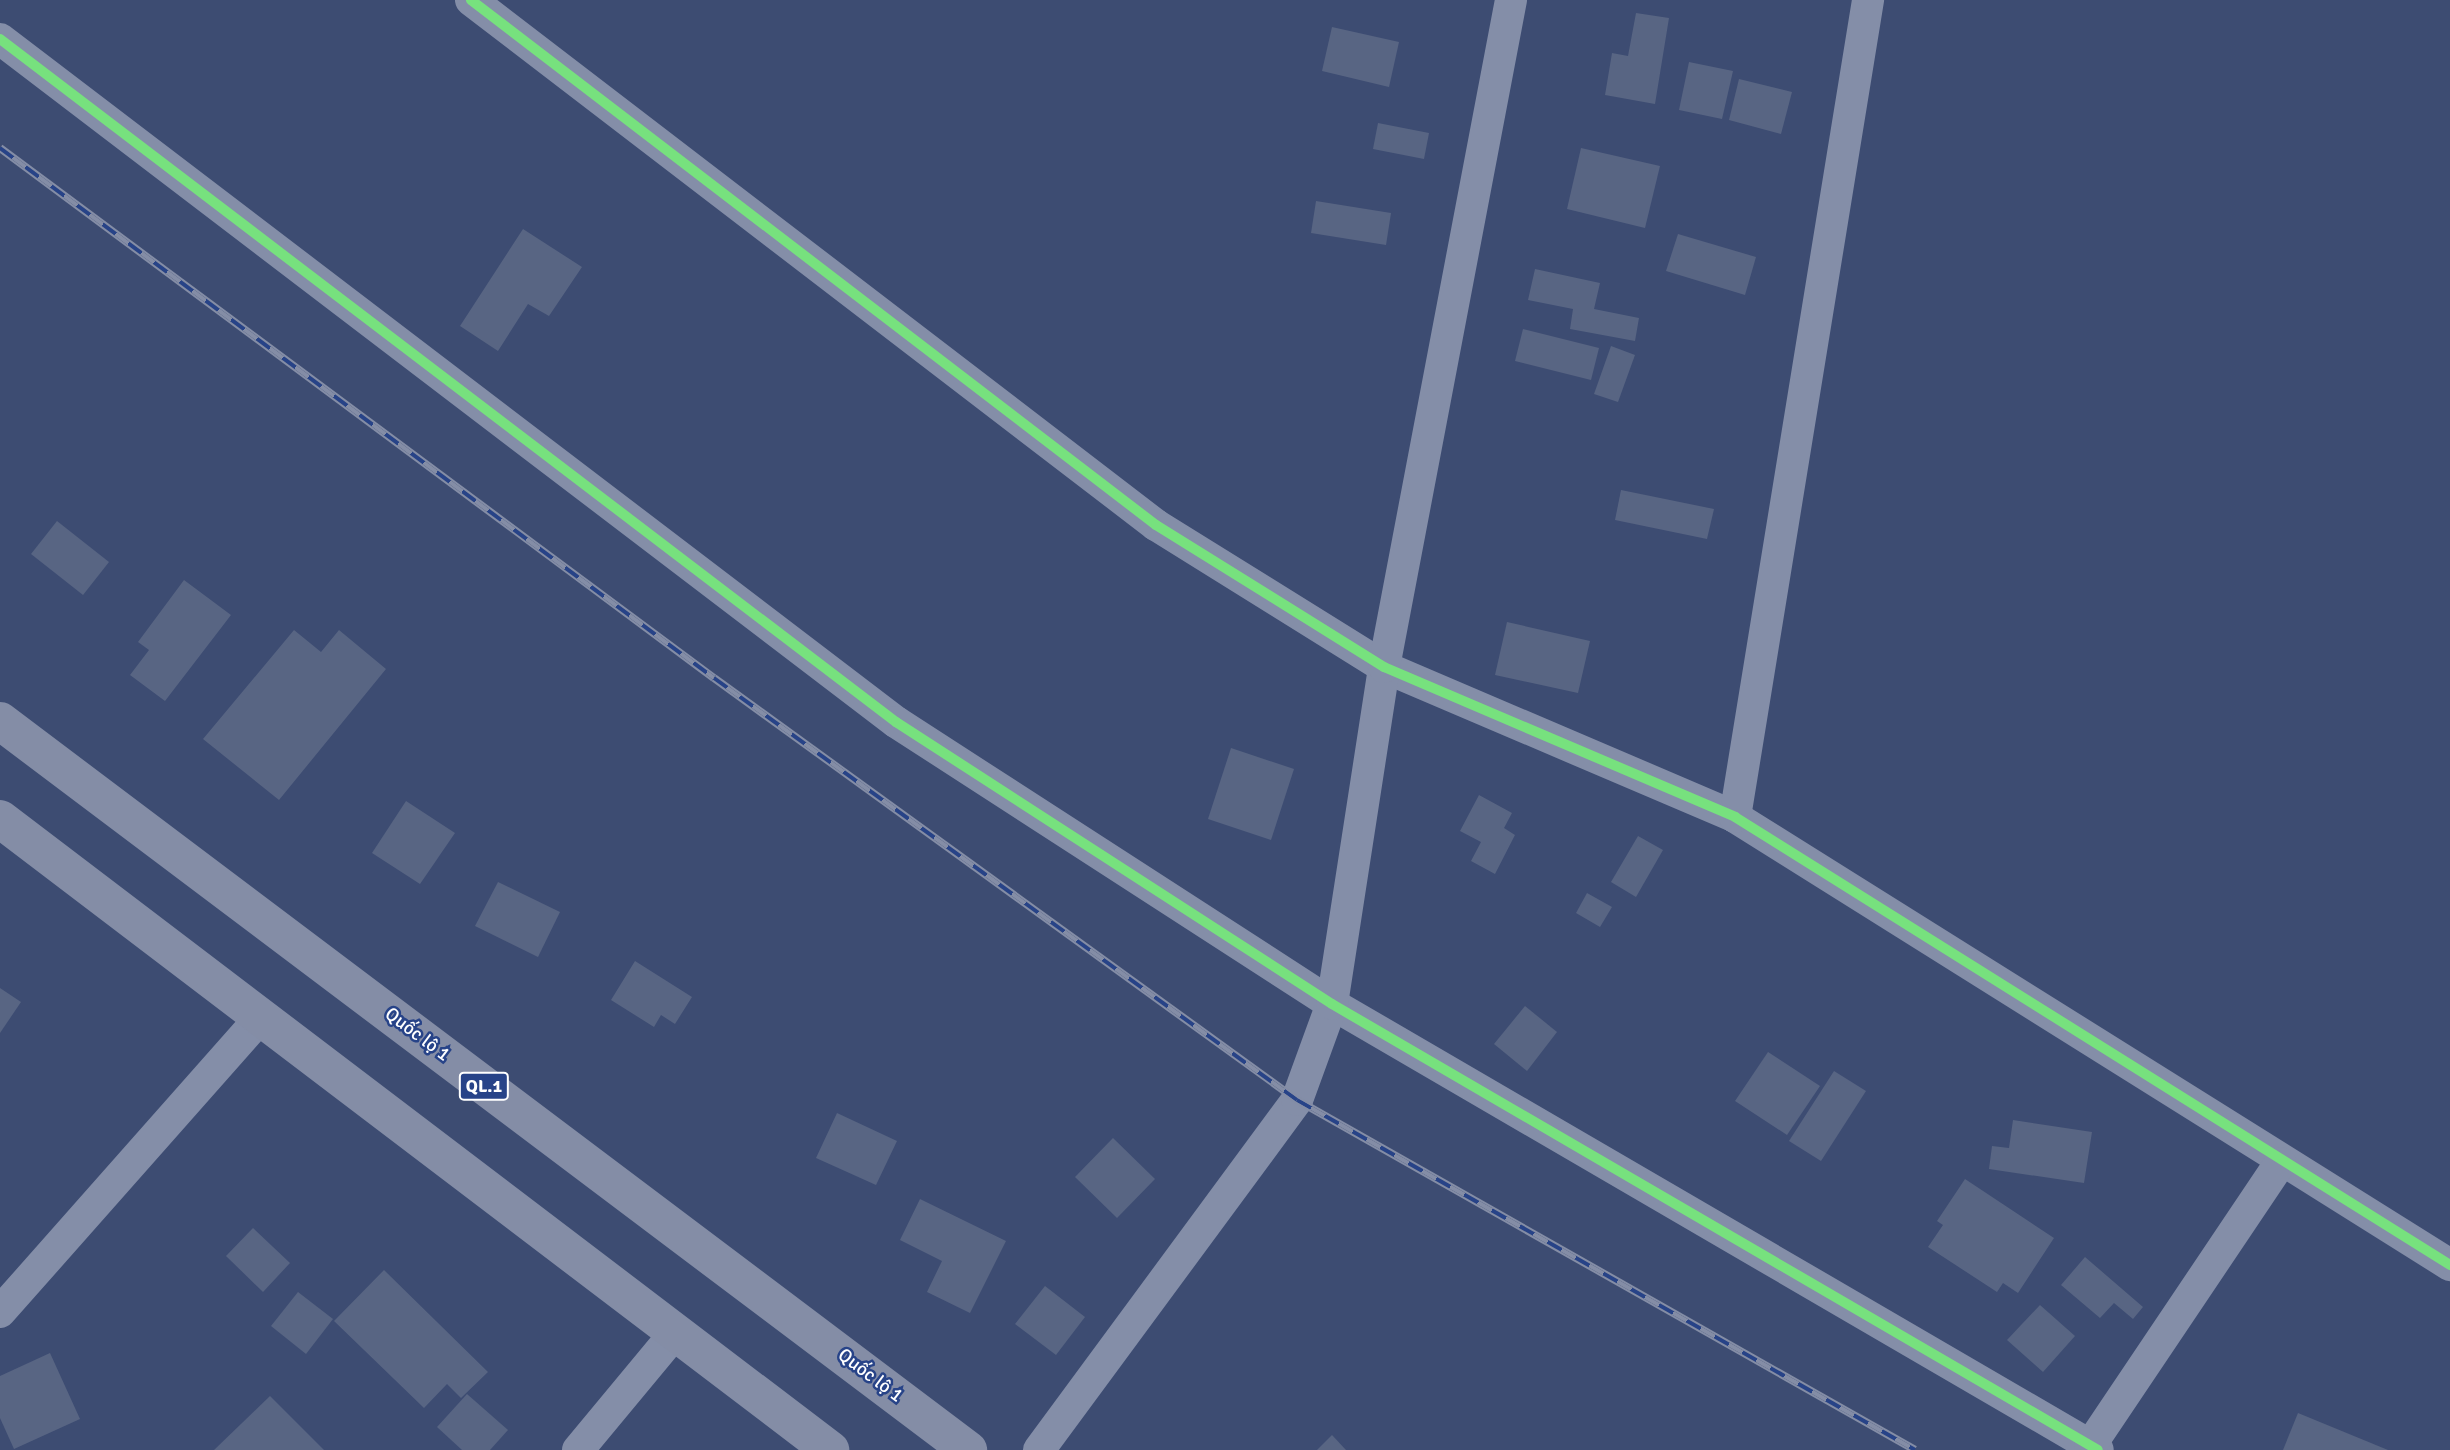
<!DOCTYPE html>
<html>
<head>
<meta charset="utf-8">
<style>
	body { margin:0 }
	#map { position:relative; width:2450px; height:1450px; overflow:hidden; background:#3d4c72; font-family:Signika,sans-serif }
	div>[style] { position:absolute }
	.building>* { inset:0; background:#586583 }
	.minor>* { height:32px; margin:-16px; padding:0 16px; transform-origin:16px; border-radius:16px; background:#848ea8 }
	.trunk>* { height:38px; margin:-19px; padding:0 19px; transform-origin:19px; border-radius:19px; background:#848da6 }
	.rail>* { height:8px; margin-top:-4px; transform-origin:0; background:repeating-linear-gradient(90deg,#274388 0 16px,#848da6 0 32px); box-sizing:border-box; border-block:2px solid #848da6 }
	.cycleway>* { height:10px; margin:-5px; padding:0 5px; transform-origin:5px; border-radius:5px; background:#77e17e }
	span { translate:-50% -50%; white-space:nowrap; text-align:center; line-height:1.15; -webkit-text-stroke:5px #274388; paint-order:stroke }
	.shield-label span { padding:2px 5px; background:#274388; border:2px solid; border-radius:5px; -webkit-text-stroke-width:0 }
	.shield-label { font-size:18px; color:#fff; font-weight:700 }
	.street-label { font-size:19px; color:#fff }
</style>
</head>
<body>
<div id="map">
	<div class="building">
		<div style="clip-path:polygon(1636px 13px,1669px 18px,1655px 104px,1605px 95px,1612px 53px,1628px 56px)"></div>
		<div style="clip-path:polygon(1332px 27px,1399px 42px,1389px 87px,1322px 71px)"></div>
		<div style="clip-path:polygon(1689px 62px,1733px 71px,1722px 119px,1679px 110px)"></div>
		<div style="clip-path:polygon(1739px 79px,1792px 92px,1781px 134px,1729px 120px)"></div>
		<div style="clip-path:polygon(1378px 123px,1429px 133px,1424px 159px,1373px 149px)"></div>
		<div style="clip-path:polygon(1581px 148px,1660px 166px,1645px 228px,1567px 209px)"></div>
		<div style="clip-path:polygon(1316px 201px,1391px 213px,1386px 245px,1311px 233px)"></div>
		<div style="clip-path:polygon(523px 229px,582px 267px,549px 316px,528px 304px,498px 351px,460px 326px)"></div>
		<div style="clip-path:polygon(1678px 234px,1756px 257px,1745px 295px,1666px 271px)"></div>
		<div style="clip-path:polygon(1535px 269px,1600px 283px,1594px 309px,1639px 318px,1635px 341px,1570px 329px,1573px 309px,1528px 300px)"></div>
		<div style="clip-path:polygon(1523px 329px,1599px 348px,1591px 380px,1515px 361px)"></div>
		<div style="clip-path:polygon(1611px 346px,1635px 355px,1618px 402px,1594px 394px)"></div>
		<div style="clip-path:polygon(1621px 490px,1714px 509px,1707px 539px,1615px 520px)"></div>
		<div style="clip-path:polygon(57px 521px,109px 562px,83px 595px,31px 554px)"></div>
		<div style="clip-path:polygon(184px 580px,231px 615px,165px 701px,130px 675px,149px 650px,138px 642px)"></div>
		<div style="clip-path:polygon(1507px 622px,1590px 641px,1578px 693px,1495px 675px)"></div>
		<div style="clip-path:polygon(294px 630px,321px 652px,339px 630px,386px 669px,279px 800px,203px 739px)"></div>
		<div style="clip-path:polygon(1231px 748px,1294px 769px,1271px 840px,1208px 819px)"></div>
		<div style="clip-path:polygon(1479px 795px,1512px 813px,1504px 828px,1515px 835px,1495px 874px,1471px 861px,1481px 842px,1460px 831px)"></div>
		<div style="clip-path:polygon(406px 801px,455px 833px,420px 884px,372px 853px)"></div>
		<div style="clip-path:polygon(1638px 836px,1663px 850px,1636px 897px,1611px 882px)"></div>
		<div style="clip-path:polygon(498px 882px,560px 912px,538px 957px,475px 926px)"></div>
		<div style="clip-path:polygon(1587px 893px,1612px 907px,1600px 927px,1576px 913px)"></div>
		<div style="clip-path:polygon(635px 961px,692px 997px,675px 1024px,661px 1015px,654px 1027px,611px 1000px)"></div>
		<div style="clip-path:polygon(0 988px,21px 1002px,0 1033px)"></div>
		<div style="clip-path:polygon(1525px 1006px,1557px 1032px,1527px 1071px,1494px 1044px)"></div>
		<div style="clip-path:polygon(1768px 1052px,1820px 1086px,1787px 1135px,1735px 1101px)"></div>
		<div style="clip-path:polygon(1834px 1071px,1866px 1091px,1821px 1161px,1789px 1141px)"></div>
		<div style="clip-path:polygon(837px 1113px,897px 1141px,876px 1185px,816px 1158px)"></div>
		<div style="clip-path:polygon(2013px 1120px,2092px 1132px,2084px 1183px,1989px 1169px,1992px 1146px,2009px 1148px)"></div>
		<div style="clip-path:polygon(1113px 1138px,1155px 1179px,1117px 1218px,1075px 1177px)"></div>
		<div style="clip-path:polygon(1965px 1179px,2054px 1238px,2018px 1293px,2003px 1283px,1997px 1292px,1928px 1247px,1943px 1225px,1937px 1221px)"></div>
		<div style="clip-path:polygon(920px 1199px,1006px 1241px,970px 1313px,927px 1292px,942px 1261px,900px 1240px)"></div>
		<div style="clip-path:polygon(253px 1228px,290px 1263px,263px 1292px,226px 1256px)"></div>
		<div style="clip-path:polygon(2085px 1257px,2143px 1307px,2133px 1319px,2114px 1303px,2100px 1318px,2061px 1285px)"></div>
		<div style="clip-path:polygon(384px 1270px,488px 1372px,461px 1398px,447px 1384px,424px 1408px,334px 1321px)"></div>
		<div style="clip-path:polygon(1045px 1286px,1085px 1317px,1056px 1355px,1015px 1324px)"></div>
		<div style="clip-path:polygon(298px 1292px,333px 1319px,306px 1354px,271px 1326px)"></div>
		<div style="clip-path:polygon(2040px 1305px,2075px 1336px,2043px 1372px,2007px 1340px)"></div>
		<div style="clip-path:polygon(50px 1353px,80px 1419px,14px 1449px,0 1418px,0 1376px)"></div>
		<div style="clip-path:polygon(467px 1394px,508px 1430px,490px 1450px,462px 1450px,437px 1427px)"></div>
		<div style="clip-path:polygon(270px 1396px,324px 1450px,214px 1450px)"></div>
		<div style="clip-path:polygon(2298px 1413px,2388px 1450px,2283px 1450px)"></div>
		<div style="clip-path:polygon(1332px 1435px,1346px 1450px,1317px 1450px)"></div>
	</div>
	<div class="minor">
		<div style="left:471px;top:0;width:863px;rotate:37.47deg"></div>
		<div style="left:1156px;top:525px;width:269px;rotate:31.9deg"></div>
		<div style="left:1384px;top:667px;width:382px;rotate:23.1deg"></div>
		<div style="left:1735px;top:817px;width:844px;rotate:32.07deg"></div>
		<div style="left:0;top:39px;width:1127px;rotate:37.32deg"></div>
		<div style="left:896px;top:722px;width:519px;rotate:32.89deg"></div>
		<div style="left:1332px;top:1004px;width:886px;rotate:30.21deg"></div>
		<div style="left:1735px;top:817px;width:828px;rotate:-80.75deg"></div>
		<div style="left:0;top:1312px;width:395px;rotate:-48.5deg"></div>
		<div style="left:2090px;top:1446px;width:341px;rotate:-56.1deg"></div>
		<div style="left:578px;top:1450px;width:152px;rotate:-50.3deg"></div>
		<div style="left:1039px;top:1450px;width:435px;rotate:-53.6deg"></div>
		<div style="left:1297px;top:1100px;width:102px;rotate:-70deg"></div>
		<div style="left:1332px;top:1004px;width:341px;rotate:-81.2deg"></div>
		<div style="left:1384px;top:667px;width:679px;rotate:-79.22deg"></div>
	</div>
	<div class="trunk">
		<div style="left:0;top:721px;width:1212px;rotate:36.98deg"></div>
		<div style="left:0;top:819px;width:1043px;rotate:37.24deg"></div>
	</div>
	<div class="rail">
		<div style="left:0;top:148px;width:889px;rotate:36.59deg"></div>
		<div style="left:714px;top:678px;width:720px;rotate:35.9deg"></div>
		<div style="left:1297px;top:1100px;width:710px;rotate:29.52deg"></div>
	</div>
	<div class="cycleway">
		<div style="left:471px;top:0;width:863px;rotate:37.47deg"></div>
		<div style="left:1156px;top:525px;width:269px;rotate:31.9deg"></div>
		<div style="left:1384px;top:667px;width:382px;rotate:23.1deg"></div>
		<div style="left:1735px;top:817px;width:844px;rotate:32.07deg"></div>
		<div style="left:0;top:39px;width:1127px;rotate:37.32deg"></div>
		<div style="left:896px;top:722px;width:519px;rotate:32.89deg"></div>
		<div style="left:1332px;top:1004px;width:886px;rotate:30.21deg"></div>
	</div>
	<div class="shield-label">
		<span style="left:484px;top:1086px">QL.1</span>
	</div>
	<div class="street-label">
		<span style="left:417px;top:1035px;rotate:37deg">Quốc lộ 1</span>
		<span style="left:870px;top:1376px;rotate:37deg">Quốc lộ 1</span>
	</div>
</div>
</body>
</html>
